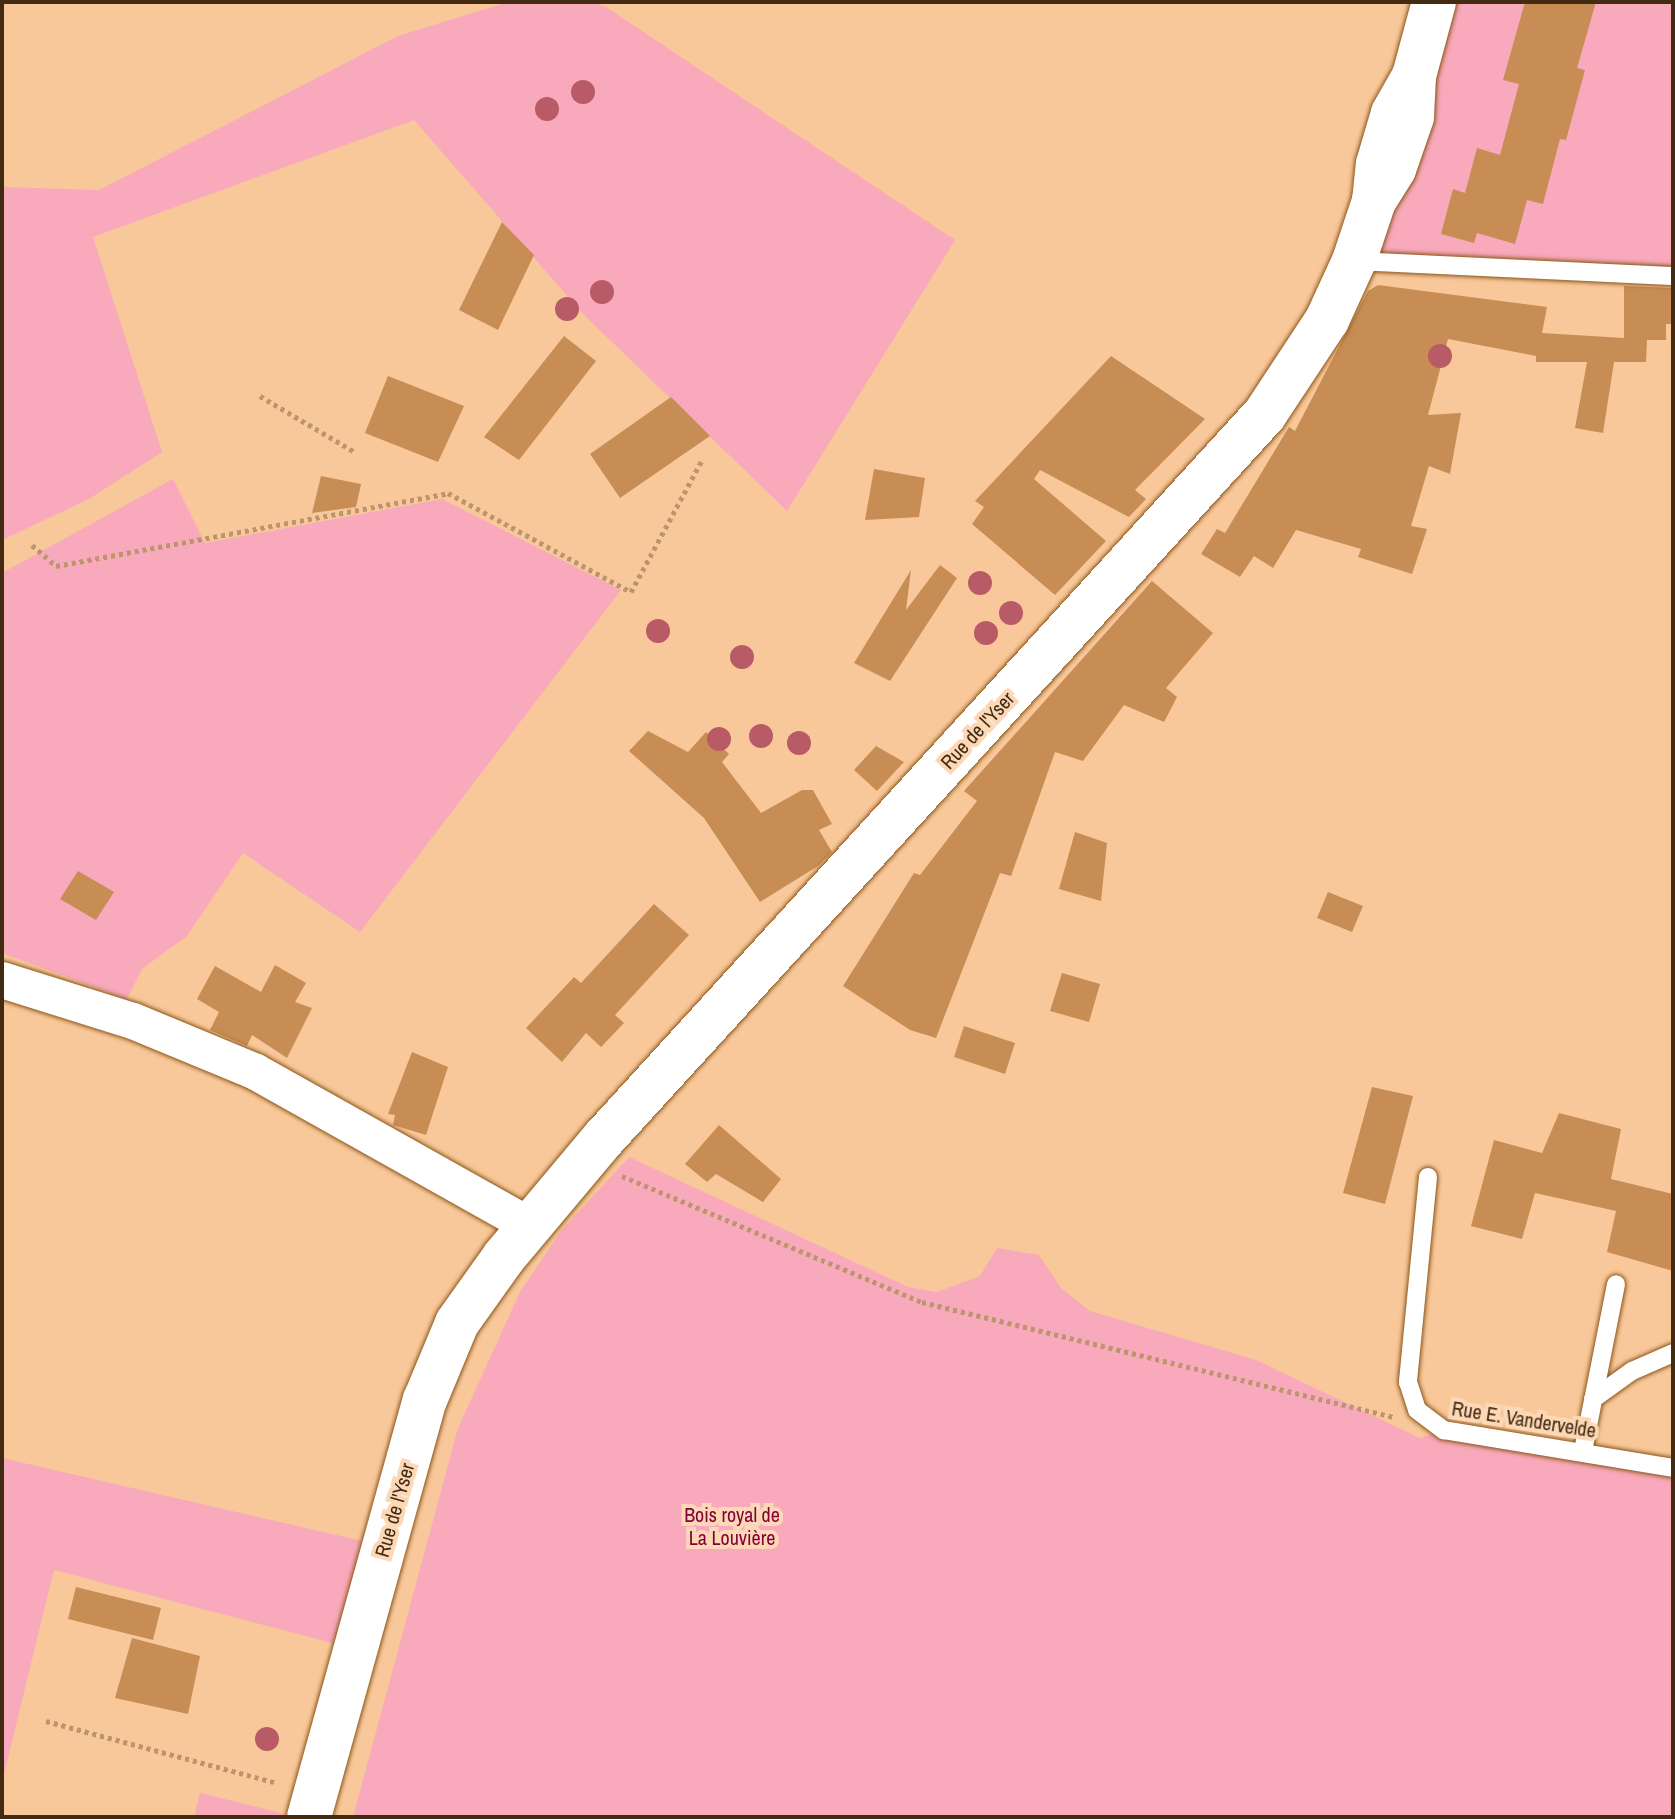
<!DOCTYPE html>
<html>
<head>
<meta charset="utf-8">
<style>
	body { margin:0 }
	#map { position:relative; width:1675px; height:1819px; overflow:hidden; background:#f9c89a; font-family:"Archivo Narrow",sans-serif }
	div>[style] { position:absolute }
	.green>* { inset:0; background:#f8a9bb }
	.building>* { inset:0; background:#c78d54 }
	.path>* { height:5px; margin-top:-2.5px; transform-origin:0; background:repeating-linear-gradient(90deg,#bc946d 0 4px,transparent 0 8px) }
	.roads { filter:drop-shadow(0 0 2px #8b5617) drop-shadow(0 0 2px #8b5617) }
	.service>* { height:18px; margin:-9px; padding:0 9px; transform-origin:9px; border-radius:9px; background:#fff }
	.minor>* { height:36px; margin:-18px; padding:0 18px; transform-origin:18px; border-radius:18px; background:#fff }
	.tertiary>* { height:44px; margin:-22px; padding:0 22px; transform-origin:22px; border-radius:22px; background:#fff }
	.trees>* { width:24px; height:24px; margin:-12px; border-radius:50%; background:#b95b66 }
	span { translate:-50% -50%; white-space:nowrap; text-align:center; line-height:1.15; -webkit-text-stroke:8px #fdd8b6; paint-order:stroke }
	.street-label { font-size:20px; color:#432b13 }
	.park-label { font-size:20px; color:#84013b }
	.frame { position:absolute; inset:0; border:4px solid #432b13; pointer-events:none }
</style>
</head>
<body>
<div id="map">
	<div class="green">
		<div style="clip-path:polygon(508px 2px,593px 2px,606px 7px,955px 240px,787px 511px,583px 314px,414px 120px,93px 237px,162px 452px,89px 499px,2px 540px,2px 187px,99px 190px,398px 36px)"></div>
		<div style="clip-path:polygon(1454px 2px,1673px 2px,1673px 276px,1369px 262px)"></div>
		<div style="clip-path:polygon(173px 479px,205px 543px,442px 499px,621px 590px,360px 932px,243px 853px,187px 936px,142px 969px,127px 999px,2px 953px,2px 573px)"></div>
		<div style="clip-path:polygon(629px 1157px,908px 1287px,937px 1292px,980px 1276px,997px 1248px,1039px 1255px,1061px 1288px,1090px 1311px,1256px 1360px,1420px 1438px,1444px 1430px,1673px 1468px,1673px 1817px,353px 1817px,458px 1428px,520px 1292px,561px 1231px)"></div>
		<div style="clip-path:polygon(2px 1458px,384px 1546px,355px 1649px,54px 1570px,2px 1782px)"></div>
		<div style="clip-path:polygon(200px 1793px,297px 1817px,194px 1817px)"></div>
	</div>
	<div class="building">
		<div style="clip-path:polygon(1525px 2px,1596px 2px,1577px 68px,1585px 70px,1566px 140px,1560px 139px,1543px 204px,1527px 200px,1515px 244px,1477px 233px,1474px 243px,1441px 234px,1453px 189px,1465px 193px,1477px 148px,1500px 155px,1519px 84px,1503px 80px)"></div>
		<div style="clip-path:polygon(502px 222px,534px 255px,498px 330px,459px 310px)"></div>
		<div style="clip-path:polygon(1378px 285px,1547px 307px,1542px 333px,1624px 338px,1624px 286px,1673px 288px,1673px 324px,1666px 324px,1666px 340px,1647px 340px,1646px 362px,1614px 362px,1603px 433px,1575px 428px,1587px 362px,1536px 362px,1536px 356px,1448px 339px,1428px 415px,1461px 413px,1450px 474px,1429px 466px,1411px 526px,1427px 529px,1412px 574px,1358px 557px,1361px 549px,1296px 530px,1273px 568px,1254px 556px,1240px 577px,1201px 554px,1217px 529px,1225px 533px,1289px 427px,1295px 431px,1368px 291px)"></div>
		<div style="clip-path:polygon(564px 336px,596px 361px,519px 460px,484px 437px)"></div>
		<div style="clip-path:polygon(1111px 356px,1205px 419px,1135px 490px,1146px 499px,1129px 517px,1040px 470px,1034px 479px,1106px 541px,1055px 595px,972px 524px,984px 507px,975px 501px)"></div>
		<div style="clip-path:polygon(388px 376px,464px 406px,438px 462px,365px 433px)"></div>
		<div style="clip-path:polygon(671px 397px,710px 436px,620px 498px,590px 454px)"></div>
		<div style="clip-path:polygon(874px 469px,925px 478px,919px 517px,865px 520px)"></div>
		<div style="clip-path:polygon(321px 476px,361px 484px,356px 507px,312px 513px)"></div>
		<div style="clip-path:polygon(940px 565px,957px 578px,890px 681px,854px 663px,911px 570px,906px 610px)"></div>
		<div style="clip-path:polygon(1152px 581px,1213px 633px,1166px 688px,1177px 697px,1164px 722px,1124px 705px,1083px 761px,1055px 752px,1011px 876px,1000px 873px,936px 1038px,910px 1030px,843px 986px,914px 873px,920px 875px,977px 801px,964px 791px)"></div>
		<div style="clip-path:polygon(648px 731px,688px 752px,706px 732px,729px 754px,722px 762px,761px 813px,802px 790px,813px 790px,832px 824px,819px 830px,832px 852px,818px 866px,760px 902px,704px 818px,629px 751px)"></div>
		<div style="clip-path:polygon(876px 746px,904px 762px,877px 791px,854px 770px)"></div>
		<div style="clip-path:polygon(1075px 832px,1107px 843px,1101px 901px,1059px 889px)"></div>
		<div style="clip-path:polygon(78px 871px,114px 892px,96px 920px,60px 899px)"></div>
		<div style="clip-path:polygon(1328px 892px,1363px 906px,1352px 932px,1317px 918px)"></div>
		<div style="clip-path:polygon(654px 904px,689px 935px,615px 1015px,624px 1023px,601px 1047px,586px 1033px,562px 1062px,526px 1028px,574px 977px,581px 983px)"></div>
		<div style="clip-path:polygon(275px 965px,306px 983px,295px 1002px,312px 1008px,287px 1058px,252px 1035px,247px 1046px,210px 1030px,219px 1012px,197px 999px,215px 966px,261px 992px)"></div>
		<div style="clip-path:polygon(1062px 973px,1100px 984px,1089px 1022px,1050px 1011px)"></div>
		<div style="clip-path:polygon(964px 1026px,1015px 1043px,1005px 1074px,954px 1057px)"></div>
		<div style="clip-path:polygon(412px 1052px,448px 1067px,426px 1135px,393px 1125px,395px 1115px,388px 1114px)"></div>
		<div style="clip-path:polygon(1372px 1087px,1413px 1096px,1385px 1204px,1343px 1193px)"></div>
		<div style="clip-path:polygon(1559px 1113px,1621px 1129px,1611px 1179px,1673px 1194px,1673px 1271px,1607px 1252px,1616px 1211px,1535px 1193px,1522px 1239px,1471px 1226px,1494px 1140px,1542px 1153px)"></div>
		<div style="clip-path:polygon(719px 1125px,781px 1179px,763px 1202px,716px 1174px,707px 1182px,685px 1164px)"></div>
		<div style="clip-path:polygon(76px 1587px,161px 1608px,153px 1640px,68px 1619px)"></div>
		<div style="clip-path:polygon(132px 1638px,200px 1656px,188px 1714px,115px 1698px)"></div>
	</div>
	<div class="path">
		<div style="left:260px;top:396px;width:110px;rotate:30.5deg"></div>
		<div style="left:32px;top:545px;width:32px;rotate:41deg"></div>
		<div style="left:56px;top:566px;width:399px;rotate:-10.5deg"></div>
		<div style="left:448px;top:493px;width:208px;rotate:28.4deg"></div>
		<div style="left:631px;top:592px;width:150px;rotate:-61.7deg"></div>
		<div style="left:622px;top:1176px;width:325px;rotate:22.8deg"></div>
		<div style="left:922px;top:1302px;width:485px;rotate:13.7deg"></div>
		<div style="left:46px;top:1721px;width:239px;rotate:15deg"></div>
	</div>
	<div class="roads">
		<div class="service">
			<div style="left:1354px;top:261px;width:319px;rotate:2.7deg"></div>
			<div style="left:1428px;top:1177px;width:206px;rotate:95.6deg"></div>
			<div style="left:1408px;top:1382px;width:29px;rotate:72deg"></div>
			<div style="left:1417px;top:1410px;width:34px;rotate:37deg"></div>
			<div style="left:1444px;top:1430px;width:232px;rotate:9.4deg"></div>
			<div style="left:1593px;top:1399px;width:48px;rotate:-35.7deg"></div>
			<div style="left:1632px;top:1371px;width:45px;rotate:-23.7deg"></div>
			<div style="left:1583px;top:1451px;width:170px;rotate:-78.8deg"></div>
		</div>
		<div class="minor">
			<div style="left:2px;top:980px;width:137px;rotate:17.4deg"></div>
			<div style="left:133px;top:1021px;width:133px;rotate:22.5deg"></div>
			<div style="left:256px;top:1072px;width:313px;rotate:29.3deg"></div>
		</div>
		<div class="tertiary">
			<div style="left:1414px;top:76px;width:77px;rotate:-74.9deg"></div>
			<div style="left:309px;top:1817px;width:433px;rotate:-74.5deg"></div>
			<div style="left:425px;top:1400px;width:83px;rotate:-67.4deg"></div>
			<div style="left:457px;top:1323px;width:81px;rotate:-54.5deg"></div>
			<div style="left:504px;top:1257px;width:155px;rotate:-50deg"></div>
			<div style="left:604px;top:1138px;width:980px;rotate:-47.6deg"></div>
			<div style="left:1265px;top:414px;width:113px;rotate:-56.6deg"></div>
			<div style="left:1327px;top:320px;width:65px;rotate:-65.4deg"></div>
			<div style="left:1354px;top:261px;width:63px;rotate:-71.6deg"></div>
			<div style="left:1374px;top:201px;width:37px;rotate:-84deg"></div>
			<div style="left:1378px;top:164px;width:53px;rotate:-73.6deg"></div>
			<div style="left:1393px;top:113px;width:43px;rotate:-60.4deg"></div>
			<div style="left:1414px;top:76px;width:41px;rotate:92.8deg"></div>
			<div style="left:1412px;top:117px;width:55px;rotate:109.1deg"></div>
			<div style="left:1394px;top:169px;width:38px;rotate:122deg"></div>
		</div>
	</div>
	<div class="trees">
		<div style="left:583px;top:92px"></div>
		<div style="left:547px;top:109px"></div>
		<div style="left:602px;top:292px"></div>
		<div style="left:567px;top:309px"></div>
		<div style="left:1440px;top:356px"></div>
		<div style="left:980px;top:583px"></div>
		<div style="left:1011px;top:613px"></div>
		<div style="left:658px;top:631px"></div>
		<div style="left:986px;top:633px"></div>
		<div style="left:742px;top:657px"></div>
		<div style="left:761px;top:736px"></div>
		<div style="left:719px;top:739px"></div>
		<div style="left:799px;top:743px"></div>
		<div style="left:267px;top:1739px"></div>
	</div>
	<div class="street-label">
		<span style="left:977px;top:730px;rotate:-47deg">Rue de l'Yser</span>
		<span style="left:1524px;top:1419px;rotate:9deg">Rue E. Vandervelde</span>
		<span style="left:394px;top:1510px;rotate:-74deg">Rue de l'Yser</span>
	</div>
	<div class="park-label">
		<span style="left:732px;top:1526px">Bois royal de<br>La Louvière</span>
	</div>
	<div class="frame"></div>
</div>
</body>
</html>
